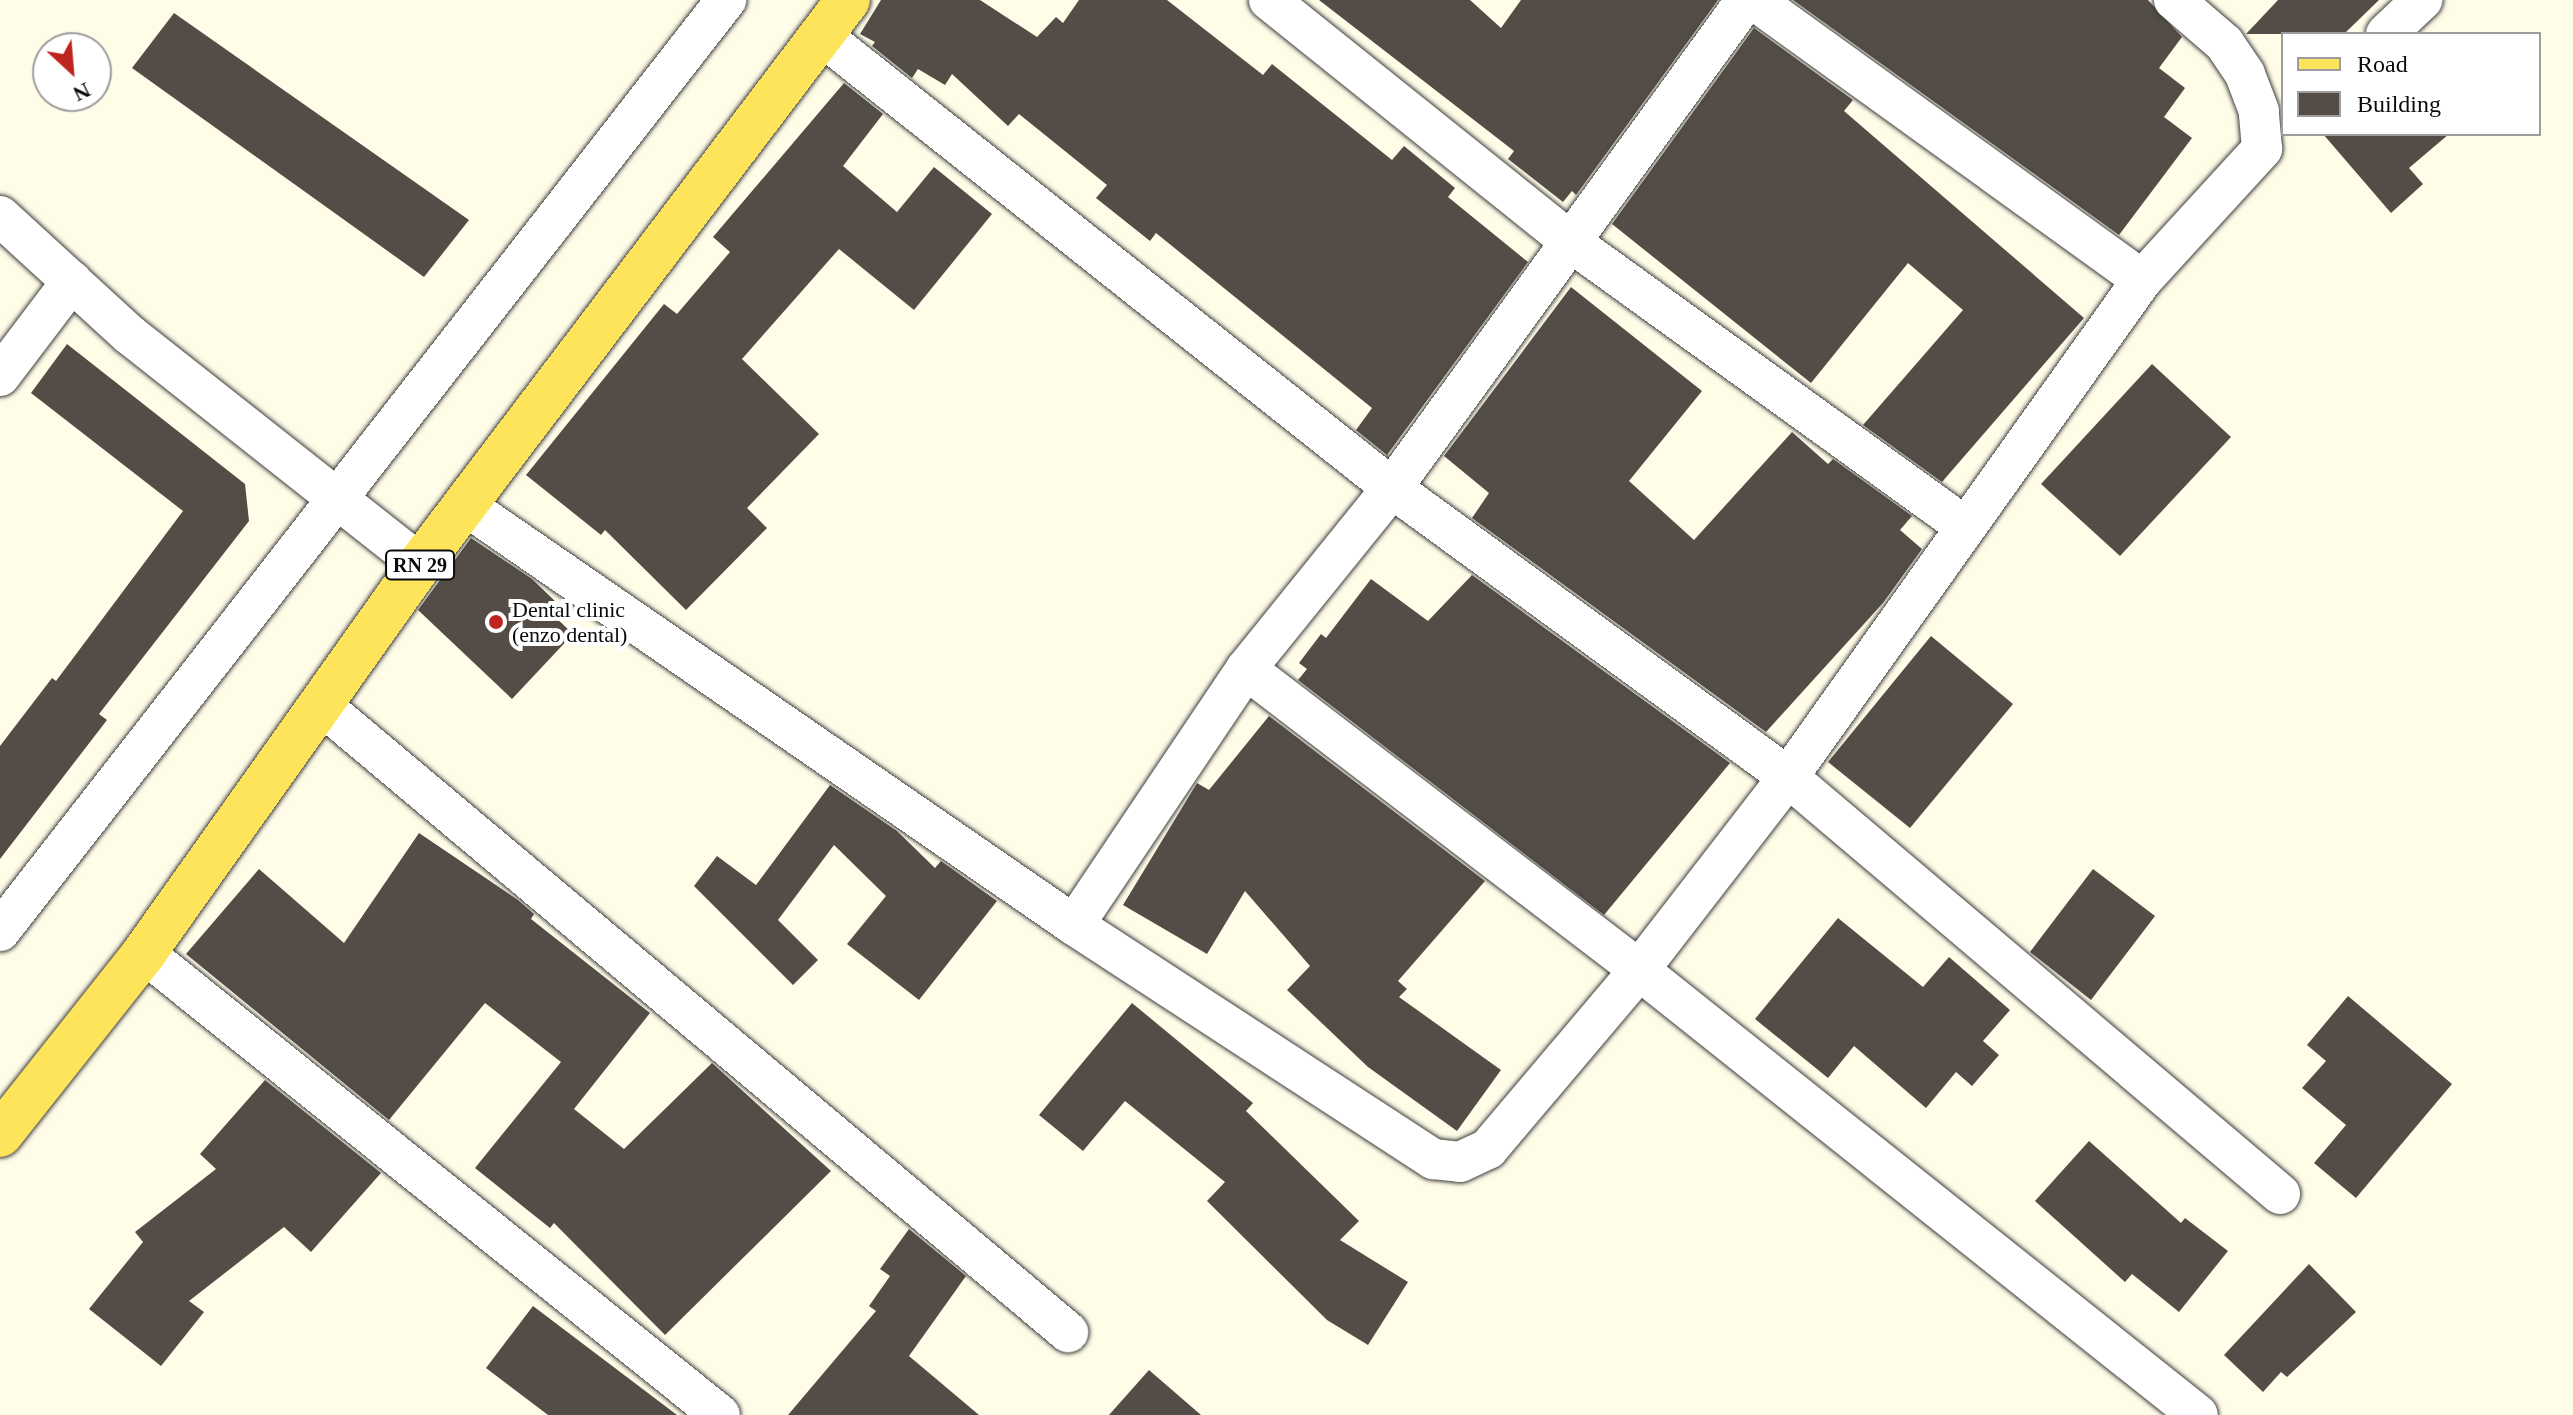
<!DOCTYPE html>
<html>
<head>
<meta charset="utf-8">
<style>
	body { margin:0 }
	#map { position:relative; width:2573px; height:1415px; overflow:hidden; background:#fffce8; font-family:"Times New Roman",serif }
	div>[style] { position:absolute }
	.building>* { inset:0; background:#544d47 }
	.roads { filter:drop-shadow(0 0 2px #3e3e3e) drop-shadow(0 0 2px #3e3e3e) }
	.street>* { height:40px; margin:-20px; padding:0 20px; transform-origin:20px; border-radius:20px; background:#fff }
	.primary>* { height:44px; margin:-22px; padding:0 22px; transform-origin:22px; border-radius:22px; background:#fee45a }
	.dots>* { width:22px; height:22px; translate:-50% -50%; box-sizing:border-box; border:4px solid #fff; border-radius:50% }
	span { translate:-50% -50%; white-space:nowrap; text-align:center; line-height:1.15; -webkit-text-stroke:8px #fff; paint-order:stroke }
	.shield-label span { padding:2px 6px; background:#fff; border:2px solid; border-radius:6px; -webkit-text-stroke-width:0 }
	.shield-label { font-size:20px; color:#0b0b0b; font-weight:700 }
	.poi-label { font-size:22px; color:#0b0b0b }
	.left { translate:0 -50%; text-align:left }
	.legend { position:absolute; left:2281px; top:32px; width:260px; height:104px; box-sizing:border-box; background:#fff; border:2px solid #9d9d9d; margin:0; padding:10px 14px; list-style:none; font-size:24px; color:#0b0b0b }
	.legend li { display:flex; align-items:center; gap:16px; height:40px }
	.legend b { width:40px; border:2px solid #9d9d9d }
	.north { position:absolute; left:32px; top:32px; width:80px; height:80px; box-sizing:border-box; background:#fff; border:2px solid #9d9d9d; border-radius:50%; rotate:154deg; font-size:22px; font-weight:700; line-height:32px; text-align:center; color:#0b0b0b }
	.north::after { content:''; display:block; margin:auto; width:28px; height:36px; background:#bf251f; clip-path:polygon(50% 0,100% 100%,50% 72%,0 100%) }
</style>
</head>
<body>
<div id="map">
	<div class="building">
		<div style="clip-path:polygon(881px 0,980px 0,1037px 37px,1056px 17px,1063px 23px,1079px 0,1167px 0,1263px 75px,1272px 64px,1392px 160px,1404px 146px,1455px 188px,1448px 197px,1528px 262px,1387px 455px,1356px 430px,1372px 408px,1156px 233px,1150px 241px,1096px 198px,1107px 185px,1019px 114px,1008px 126px,952px 74px,945px 85px,918px 69px,912px 78px,872px 46px,875px 42px,860px 34px)"></div>
		<div style="clip-path:polygon(1319px 0,1470px 0,1501px 28px,1521px 0,1718px 0,1576px 195px,1572px 191px,1563px 202px,1508px 159px,1514px 151px)"></div>
		<div style="clip-path:polygon(1793px 0,2148px 0,2182px 37px,2159px 68px,2185px 88px,2164px 117px,2192px 138px,2119px 235px)"></div>
		<div style="clip-path:polygon(2278px 0,2379px 0,2344px 34px,2246px 34px)"></div>
		<div style="clip-path:polygon(174px 13px,469px 220px,424px 277px,132px 68px)"></div>
		<div style="clip-path:polygon(1754px 28px,1853px 100px,1844px 111px,2084px 318px,1942px 482px,1863px 425px,1963px 310px,1908px 263px,1811px 383px,1612px 224px)"></div>
		<div style="clip-path:polygon(844px 83px,883px 114px,843px 166px,897px 212px,934px 167px,992px 214px,914px 310px,839px 249px,742px 359px,819px 434px,747px 508px,767px 528px,686px 610px,605px 530px,601px 535px,526px 475px,664px 304px,677px 314px,730px 252px,713px 237px)"></div>
		<div style="clip-path:polygon(2323px 134px,2449px 134px,2409px 168px,2423px 184px,2391px 213px)"></div>
		<div style="clip-path:polygon(1571px 287px,1702px 391px,1629px 481px,1694px 540px,1792px 432px,1828px 464px,1833px 459px,1912px 516px,1900px 530px,1922px 549px,1883px 603px,1766px 732px,1472px 518px,1489px 493px,1444px 456px)"></div>
		<div style="clip-path:polygon(67px 344px,245px 484px,249px 521px,99px 714px,107px 720px,0 859px,0 746px,52px 678px,56px 681px,183px 511px,31px 393px)"></div>
		<div style="clip-path:polygon(2152px 364px,2231px 437px,2120px 556px,2041px 484px)"></div>
		<div style="clip-path:polygon(471px 538px,532px 579px,556px 602px,548px 610px,573px 634px,512px 699px,418px 610px)"></div>
		<div style="clip-path:polygon(1472px 575px,1730px 763px,1604px 915px,1298px 680px,1307px 669px,1299px 663px,1321px 634px,1326px 638px,1371px 579px,1428px 621px)"></div>
		<div style="clip-path:polygon(1931px 636px,2013px 704px,1910px 828px,1828px 762px)"></div>
		<div style="clip-path:polygon(1269px 716px,1485px 881px,1398px 981px,1407px 989px,1399px 997px,1501px 1070px,1457px 1131px,1368px 1067px,1287px 990px,1310px 966px,1245px 891px,1207px 954px,1123px 905px,1197px 783px,1209px 790px)"></div>
		<div style="clip-path:polygon(830px 785px,897px 831px,935px 868px,941px 861px,997px 901px,919px 1000px,847px 944px,886px 896px,834px 845px,778px 920px,818px 960px,793px 985px,694px 886px,717px 856px,756px 885px)"></div>
		<div style="clip-path:polygon(419px 833px,518px 900px,534px 914px,531px 919px,650px 1013px,574px 1109px,624px 1149px,712px 1063px,831px 1171px,665px 1335px,554px 1223px,550px 1228px,475px 1168px,561px 1062px,485px 1003px,389px 1120px,186px 954px,259px 869px,344px 943px)"></div>
		<div style="clip-path:polygon(2093px 869px,2155px 916px,2091px 1000px,2030px 952px)"></div>
		<div style="clip-path:polygon(1838px 918px,1923px 987px,1949px 957px,2010px 1010px,1983px 1041px,1999px 1055px,1972px 1086px,1956px 1072px,1926px 1108px,1854px 1046px,1828px 1078px,1755px 1019px)"></div>
		<div style="clip-path:polygon(2348px 996px,2452px 1084px,2356px 1198px,2314px 1163px,2346px 1125px,2302px 1088px,2326px 1061px,2307px 1045px)"></div>
		<div style="clip-path:polygon(1132px 1003px,1253px 1103px,1246px 1111px,1359px 1221px,1340px 1240px,1408px 1282px,1368px 1345px,1327px 1320px,1207px 1201px,1225px 1182px,1125px 1101px,1083px 1151px,1039px 1115px)"></div>
		<div style="clip-path:polygon(265px 1080px,381px 1173px,311px 1252px,284px 1227px,189px 1301px,204px 1312px,161px 1366px,89px 1309px,143px 1242px,135px 1232px,216px 1169px,200px 1154px)"></div>
		<div style="clip-path:polygon(2089px 1141px,2181px 1223px,2185px 1218px,2228px 1251px,2179px 1312px,2132px 1274px,2125px 1282px,2035px 1201px)"></div>
		<div style="clip-path:polygon(909px 1229px,966px 1276px,909px 1356px,979px 1415px,788px 1415px,876px 1311px,869px 1306px,890px 1276px,880px 1269px)"></div>
		<div style="clip-path:polygon(2309px 1264px,2356px 1312px,2287px 1377px,2281px 1372px,2263px 1392px,2224px 1355px)"></div>
		<div style="clip-path:polygon(533px 1306px,677px 1415px,548px 1415px,486px 1368px)"></div>
		<div style="clip-path:polygon(1149px 1370px,1201px 1415px,1109px 1415px)"></div>
	</div>
	<div class="roads">
		<div class="street">
			<div style="left:1269px;top:0;width:388px;rotate:38.7deg"></div>
			<div style="left:1572px;top:243px;width:482px;rotate:35.8deg"></div>
			<div style="left:1754px;top:0;width:478px;rotate:35.8deg"></div>
			<div style="left:2142px;top:280px;width:178px;rotate:-47.5deg"></div>
			<div style="left:2262px;top:149px;width:38px;rotate:-95deg"></div>
			<div style="left:2259px;top:111px;width:40px;rotate:-111deg"></div>
			<div style="left:2245px;top:74px;width:37px;rotate:-124deg"></div>
			<div style="left:2224px;top:43px;width:66px;rotate:-139.3deg"></div>
			<div style="left:2386px;top:34px;width:50px;rotate:-43.4deg"></div>
			<div style="left:822px;top:36px;width:727px;rotate:38.41deg"></div>
			<div style="left:1392px;top:488px;width:490px;rotate:36.1deg"></div>
			<div style="left:1788px;top:777px;width:610px;rotate:-54.54deg"></div>
			<div style="left:0;top:216px;width:176px;rotate:42.5deg"></div>
			<div style="left:130px;top:335px;width:370px;rotate:38.3deg"></div>
			<div style="left:0;top:376px;width:119px;rotate:-52.8deg"></div>
			<div style="left:466px;top:506px;width:738px;rotate:34.57deg"></div>
			<div style="left:1074px;top:925px;width:429px;rotate:33.1deg"></div>
			<div style="left:1433px;top:1159px;width:27px;rotate:6deg"></div>
			<div style="left:1460px;top:1162px;width:31px;rotate:-25deg"></div>
			<div style="left:1488px;top:1149px;width:234px;rotate:-49.8deg"></div>
			<div style="left:1639px;top:970px;width:244px;rotate:-52.3deg"></div>
			<div style="left:1788px;top:777px;width:645px;rotate:40.28deg"></div>
			<div style="left:1246px;top:669px;width:495px;rotate:37.4deg"></div>
			<div style="left:1639px;top:970px;width:714px;rotate:38.52deg"></div>
			<div style="left:320px;top:704px;width:977px;rotate:40.02deg"></div>
			<div style="left:1074px;top:925px;width:308px;rotate:-56.1deg"></div>
			<div style="left:1246px;top:669px;width:233px;rotate:-51.1deg"></div>
			<div style="left:1392px;top:488px;width:603px;rotate:-54.04deg"></div>
			<div style="left:0;top:931px;width:1181px;rotate:-52.05deg"></div>
			<div style="left:144px;top:953px;width:738px;rotate:38.73deg"></div>
		</div>
		<div class="primary">
			<div style="left:0;top:1135px;width:232px;rotate:-51.6deg"></div>
			<div style="left:144px;top:953px;width:477px;rotate:-54.6deg"></div>
			<div style="left:420px;top:564px;width:708px;rotate:-52.81deg"></div>
		</div>
	</div>
	<div class="dots">
		<div style="left:496px;top:622px;background:#bf251f"></div>
	</div>
	<div class="shield-label">
		<span style="left:420px;top:565px">RN 29</span>
	</div>
	<div class="poi-label">
		<span class="left" style="left:512px;top:622px">Dental clinic<br>(enzo dental)</span>
	</div>
	<ul class="legend">
	<li><b style="height:10px;background:#fee45a"></b>Road</li>
	<li><b style="height:22px;background:#544d47"></b>Building</li>
	</ul>
	<div class="north">N</div>
</div>
</body>
</html>
